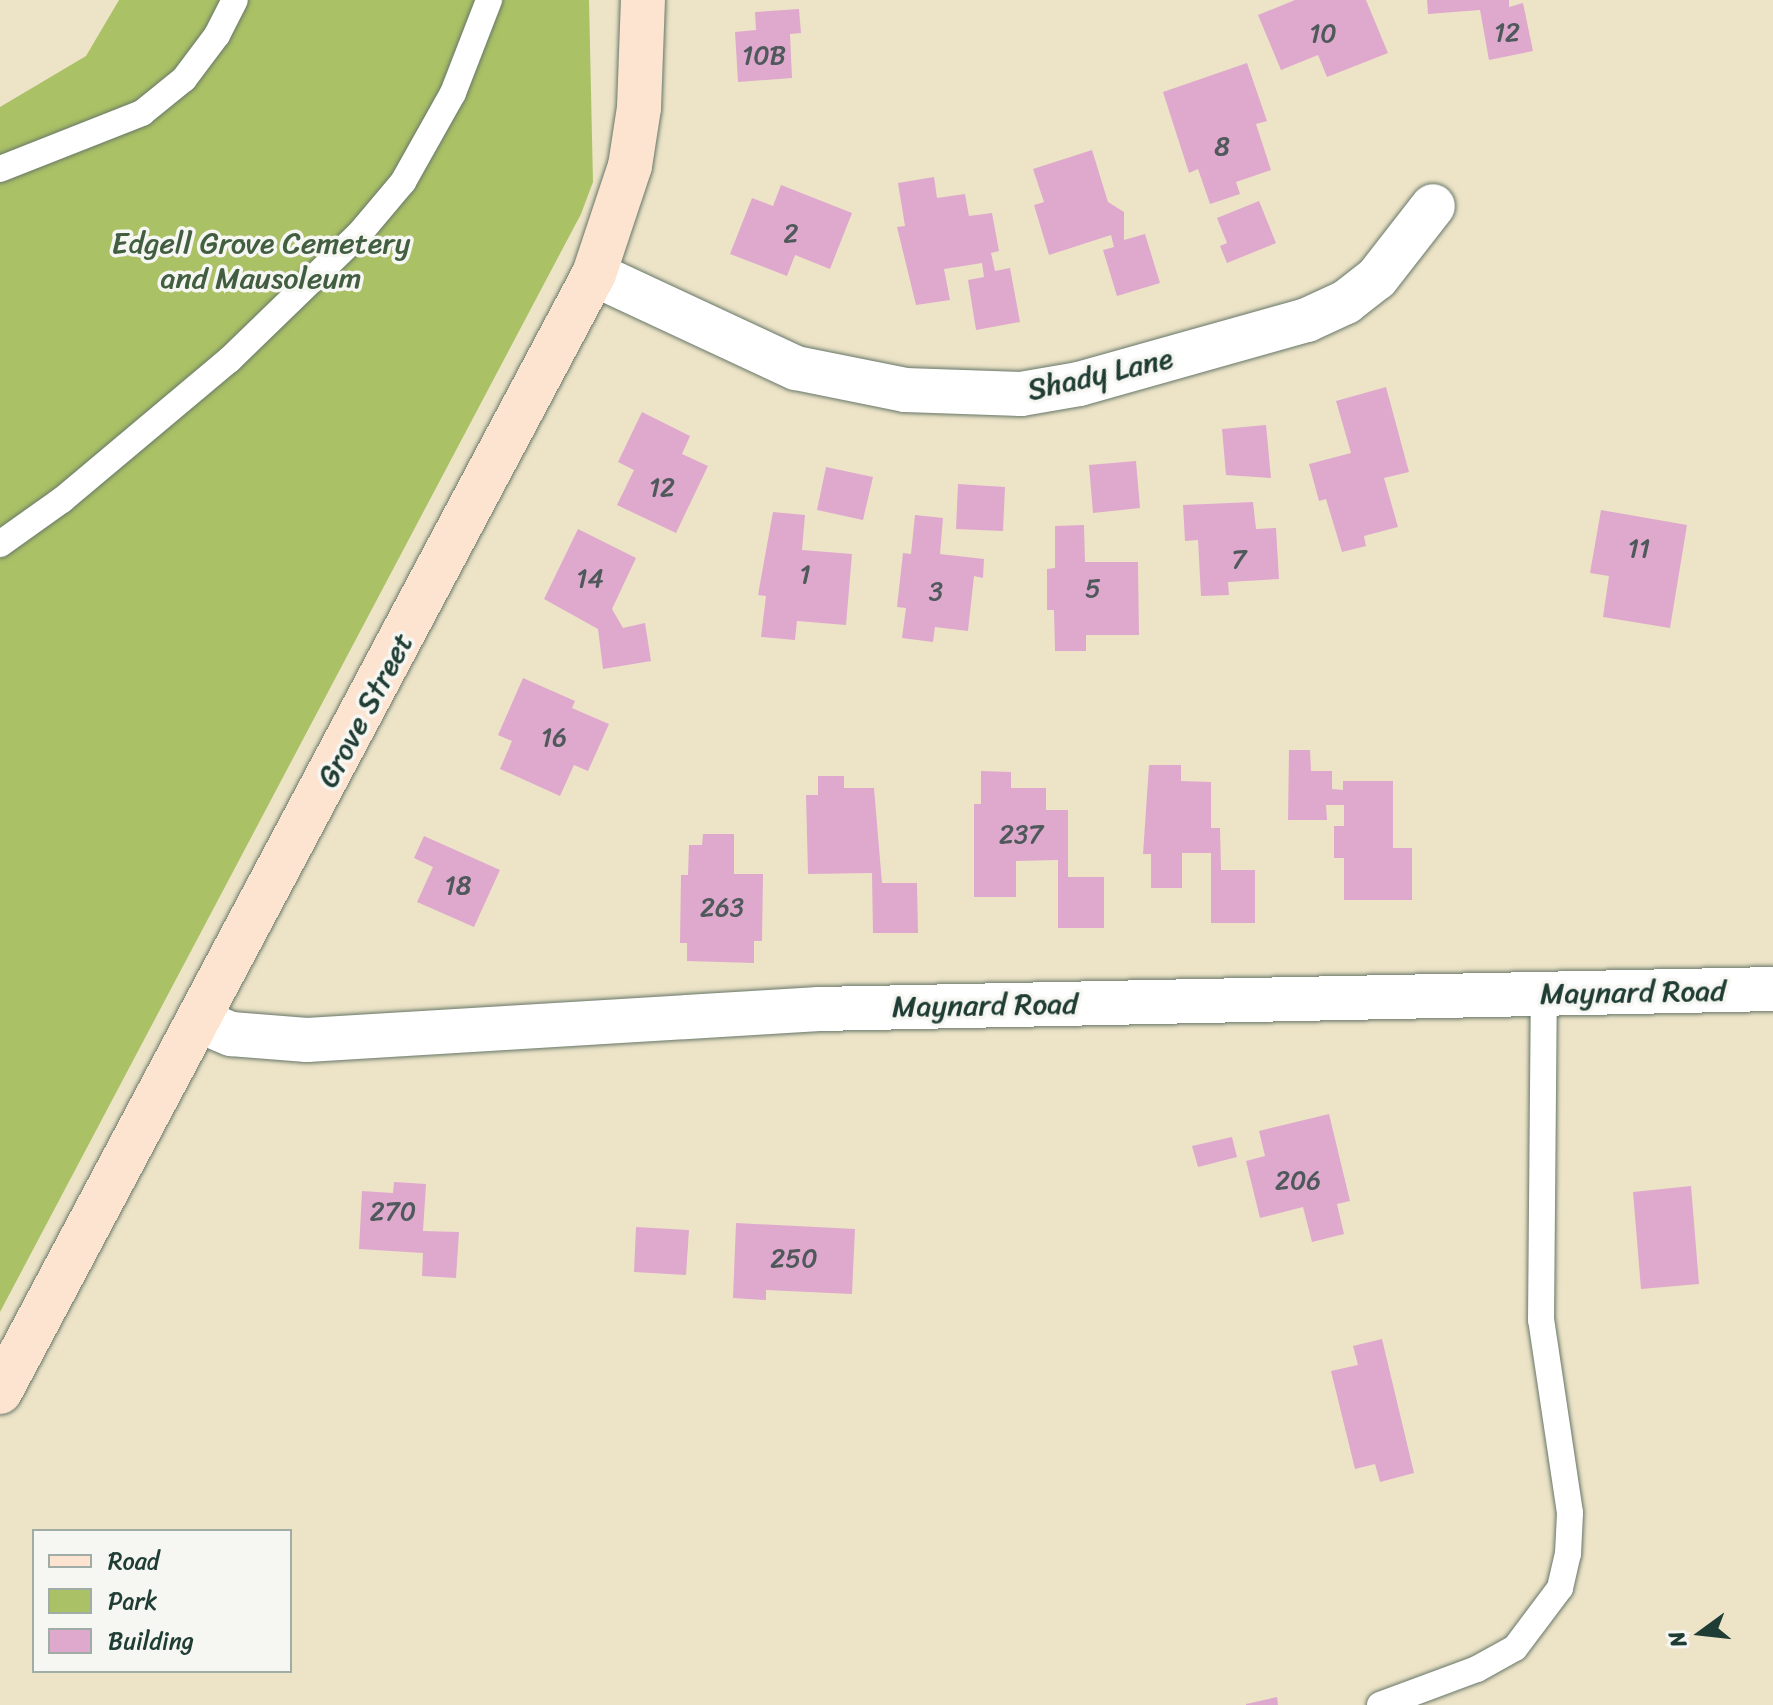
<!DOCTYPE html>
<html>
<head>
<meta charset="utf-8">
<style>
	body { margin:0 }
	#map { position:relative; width:1773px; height:1705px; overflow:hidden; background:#ede4c8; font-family:Sriracha,sans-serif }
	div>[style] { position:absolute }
	.green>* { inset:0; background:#abc166 }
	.building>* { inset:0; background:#dea9cd }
	.roads { filter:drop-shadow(0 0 2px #677768) drop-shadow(0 0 2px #677768) }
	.lane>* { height:26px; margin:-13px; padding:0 13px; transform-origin:13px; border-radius:13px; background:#fff }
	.street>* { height:44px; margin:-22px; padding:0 22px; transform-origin:22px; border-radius:22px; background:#fff }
	.secondary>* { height:44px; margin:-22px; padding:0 22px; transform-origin:22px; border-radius:22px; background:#fde4d1 }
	span { translate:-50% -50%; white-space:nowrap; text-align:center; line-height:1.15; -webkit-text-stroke:7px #f6f6f2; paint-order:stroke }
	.number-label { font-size:26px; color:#4f585a }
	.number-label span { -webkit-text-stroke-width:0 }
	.park-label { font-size:30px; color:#425e40 }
	.street-label { font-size:30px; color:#1f3d34 }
	.legend { position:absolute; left:32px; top:1529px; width:260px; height:144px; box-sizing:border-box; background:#f6f6f2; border:2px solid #a0aca6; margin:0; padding:10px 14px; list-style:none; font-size:24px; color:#1f3d34 }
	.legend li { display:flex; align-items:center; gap:16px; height:40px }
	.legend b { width:40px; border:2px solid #a0aca6 }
	.north { position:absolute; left:1661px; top:1593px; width:80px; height:80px; -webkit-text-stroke:6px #f6f6f2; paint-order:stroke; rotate:255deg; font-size:22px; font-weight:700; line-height:32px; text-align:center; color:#1f3d34 }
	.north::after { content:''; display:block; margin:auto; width:28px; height:36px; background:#1f3d34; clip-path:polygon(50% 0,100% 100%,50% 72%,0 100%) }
</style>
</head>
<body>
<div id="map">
	<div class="green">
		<div style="clip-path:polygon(119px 0,589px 0,593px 182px,581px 214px,0 1312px,0 107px,86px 56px)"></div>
	</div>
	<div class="building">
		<div style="clip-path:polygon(1295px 0,1366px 0,1388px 53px,1327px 77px,1318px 55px,1281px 70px,1258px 15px)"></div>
		<div style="clip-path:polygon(1427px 0,1509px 0,1509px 7px,1523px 3px,1533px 51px,1489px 60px,1480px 10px,1428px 14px)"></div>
		<div style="clip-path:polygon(799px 9px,801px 33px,790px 34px,792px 78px,738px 82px,735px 32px,756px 30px,755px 12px)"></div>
		<div style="clip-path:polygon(1247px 63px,1267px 121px,1256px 124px,1271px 170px,1236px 182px,1240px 194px,1210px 204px,1198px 169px,1189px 173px,1163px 92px)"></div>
		<div style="clip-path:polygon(1092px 150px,1108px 202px,1124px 212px,1124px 240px,1145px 234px,1160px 283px,1117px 296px,1103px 250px,1114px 247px,1111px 235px,1049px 255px,1034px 205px,1044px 202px,1033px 169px)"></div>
		<div style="clip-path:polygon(934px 177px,937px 198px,965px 194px,969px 216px,992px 213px,999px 251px,991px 253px,995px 271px,1010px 268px,1020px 322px,976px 330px,968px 280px,984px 277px,982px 263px,944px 269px,950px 300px,916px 305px,897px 227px,905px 226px,898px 183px)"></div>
		<div style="clip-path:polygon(781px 185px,852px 213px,830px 269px,795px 255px,787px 276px,730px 254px,752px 198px,773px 206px)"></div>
		<div style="clip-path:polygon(1259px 201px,1276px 243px,1227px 263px,1220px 246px,1227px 243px,1217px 218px)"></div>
		<div style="clip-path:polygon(1386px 387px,1409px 472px,1384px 478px,1398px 527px,1364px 536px,1366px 546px,1342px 552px,1326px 499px,1319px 501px,1309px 464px,1351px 453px,1336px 401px)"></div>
		<div style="clip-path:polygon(642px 412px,690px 436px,682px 454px,708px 466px,676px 533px,617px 505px,634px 470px,618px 462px)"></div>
		<div style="clip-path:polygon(1266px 425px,1271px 478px,1226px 475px,1222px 429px)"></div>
		<div style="clip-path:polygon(1136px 461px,1140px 508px,1093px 513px,1089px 465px)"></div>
		<div style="clip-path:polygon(826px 467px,873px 477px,863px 520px,817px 510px)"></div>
		<div style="clip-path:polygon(958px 484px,1005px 487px,1003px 531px,956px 529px)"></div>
		<div style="clip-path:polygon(1253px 502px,1256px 529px,1276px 528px,1279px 579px,1228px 582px,1229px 595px,1201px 596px,1198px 540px,1185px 541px,1183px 505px)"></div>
		<div style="clip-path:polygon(1601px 510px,1687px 525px,1670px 628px,1603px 617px,1609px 576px,1590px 573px)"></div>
		<div style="clip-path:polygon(773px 512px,805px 515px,802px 550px,852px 554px,846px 625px,797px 621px,795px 640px,761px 637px,766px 596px,758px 595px)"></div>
		<div style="clip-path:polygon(915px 515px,943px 518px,940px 554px,984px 559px,983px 578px,974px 576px,968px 631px,935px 627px,933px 642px,902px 638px,906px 608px,897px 607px,903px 553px,911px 554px)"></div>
		<div style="clip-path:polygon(1084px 525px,1085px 562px,1138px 562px,1139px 635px,1086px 635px,1086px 651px,1055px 651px,1054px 610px,1047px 610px,1047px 569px,1055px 568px,1055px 526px)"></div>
		<div style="clip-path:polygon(578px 529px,636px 558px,612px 609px,623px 628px,645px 623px,651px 661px,603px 669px,598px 629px,544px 599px)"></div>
		<div style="clip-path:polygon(523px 678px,575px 701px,572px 708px,609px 724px,588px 771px,574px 765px,560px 796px,500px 769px,512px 741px,498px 735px)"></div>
		<div style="clip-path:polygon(1289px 750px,1310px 750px,1311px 771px,1332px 771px,1332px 789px,1343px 790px,1343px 781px,1393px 781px,1393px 848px,1412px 848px,1412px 900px,1344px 900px,1344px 858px,1334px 858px,1334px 826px,1344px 826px,1344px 805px,1326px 805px,1327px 820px,1288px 820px)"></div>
		<div style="clip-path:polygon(1149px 765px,1181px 765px,1181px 781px,1211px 782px,1211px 828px,1220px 828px,1221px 870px,1255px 870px,1255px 923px,1211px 923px,1211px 853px,1182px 853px,1182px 888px,1151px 888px,1151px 854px,1143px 854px)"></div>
		<div style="clip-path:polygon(981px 771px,1011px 772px,1011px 788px,1046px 788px,1046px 810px,1068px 810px,1068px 877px,1104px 877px,1104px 928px,1058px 928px,1058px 860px,1016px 861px,1016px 897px,974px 897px,974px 804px,981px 804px)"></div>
		<div style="clip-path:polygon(818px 776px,844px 776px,844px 788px,874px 788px,882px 883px,917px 883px,918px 933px,873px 933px,872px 873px,808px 874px,806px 795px,818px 795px)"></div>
		<div style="clip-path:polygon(703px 834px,734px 834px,734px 874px,763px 874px,762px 941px,754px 941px,754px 963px,687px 961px,687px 943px,680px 943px,681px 875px,688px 875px,689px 845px,702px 845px)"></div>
		<div style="clip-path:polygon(424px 836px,500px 870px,474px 927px,417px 902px,433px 867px,414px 858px)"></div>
		<div style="clip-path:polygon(1329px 1114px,1350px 1201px,1337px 1204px,1344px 1234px,1312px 1242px,1303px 1207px,1260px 1218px,1246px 1161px,1265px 1156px,1259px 1131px)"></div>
		<div style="clip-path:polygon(1232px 1137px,1237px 1157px,1198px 1167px,1192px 1146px)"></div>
		<div style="clip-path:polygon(394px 1182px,426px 1184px,423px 1231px,459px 1232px,456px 1278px,422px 1276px,423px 1253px,359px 1249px,362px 1191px,393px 1193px)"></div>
		<div style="clip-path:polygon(1691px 1186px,1699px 1284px,1641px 1289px,1633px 1192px)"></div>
		<div style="clip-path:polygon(736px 1223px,855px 1229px,852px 1294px,766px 1290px,766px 1300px,733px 1298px)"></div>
		<div style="clip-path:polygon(636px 1227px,689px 1230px,686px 1275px,634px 1272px)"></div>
		<div style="clip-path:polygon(1382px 1339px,1414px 1473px,1380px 1482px,1375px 1464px,1355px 1469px,1331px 1371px,1358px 1365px,1353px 1346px)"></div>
		<div style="clip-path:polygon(1277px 1697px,1278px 1705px,1246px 1705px,1246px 1704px)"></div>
	</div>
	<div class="roads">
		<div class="lane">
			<div style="left:0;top:169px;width:153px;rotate:-21.5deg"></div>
			<div style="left:142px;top:113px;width:54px;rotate:-39deg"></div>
			<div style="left:184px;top:79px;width:55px;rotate:-53.1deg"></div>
			<div style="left:217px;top:35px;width:39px;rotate:-63deg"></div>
			<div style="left:0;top:544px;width:76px;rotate:-35.4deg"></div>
			<div style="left:62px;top:500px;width:218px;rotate:-40deg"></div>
			<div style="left:229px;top:360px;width:182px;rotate:-44.1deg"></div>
			<div style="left:360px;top:233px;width:67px;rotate:-49.9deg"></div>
			<div style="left:403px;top:182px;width:102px;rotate:-60.7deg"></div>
			<div style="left:453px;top:93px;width:100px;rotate:-68.8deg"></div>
			<div style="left:1380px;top:1705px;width:103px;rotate:-20.4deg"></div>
			<div style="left:1477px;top:1669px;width:43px;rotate:-28.9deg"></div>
			<div style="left:1515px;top:1648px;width:75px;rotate:-53.1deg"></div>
			<div style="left:1560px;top:1588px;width:35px;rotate:-77deg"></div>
			<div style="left:1568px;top:1554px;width:41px;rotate:-87.2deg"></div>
			<div style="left:1570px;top:1513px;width:195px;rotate:-98.5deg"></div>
			<div style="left:1541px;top:1320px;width:325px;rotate:-89.5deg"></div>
		</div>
		<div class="street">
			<div style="left:594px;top:274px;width:223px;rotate:25deg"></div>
			<div style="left:796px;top:368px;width:111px;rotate:11.4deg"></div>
			<div style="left:905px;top:390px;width:116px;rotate:2deg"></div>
			<div style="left:1021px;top:394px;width:59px;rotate:-9.8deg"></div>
			<div style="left:1079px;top:384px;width:237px;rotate:-15.7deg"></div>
			<div style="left:1307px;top:320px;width:43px;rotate:-24.8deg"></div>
			<div style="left:1346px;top:302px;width:39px;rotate:-38deg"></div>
			<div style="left:1377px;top:278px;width:91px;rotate:-52.1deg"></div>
			<div style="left:200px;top:1021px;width:34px;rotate:23deg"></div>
			<div style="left:231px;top:1034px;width:76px;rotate:4.5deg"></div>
			<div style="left:307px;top:1040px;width:513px;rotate:-3.46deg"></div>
			<div style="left:819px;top:1009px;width:954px;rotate:-1.2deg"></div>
		</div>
		<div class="secondary">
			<div style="left:0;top:1392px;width:1266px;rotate:-62.02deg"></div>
			<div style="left:594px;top:274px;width:114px;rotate:-71.6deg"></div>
			<div style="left:630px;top:166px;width:59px;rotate:-81.2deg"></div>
			<div style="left:639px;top:108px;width:108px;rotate:-87.9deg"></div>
		</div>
	</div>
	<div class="number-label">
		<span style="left:1507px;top:33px">12</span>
		<span style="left:1323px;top:34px">10</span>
		<span style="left:764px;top:56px">10B</span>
		<span style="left:1222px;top:147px">8</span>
		<span style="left:791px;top:234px">2</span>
		<span style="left:662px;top:488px">12</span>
		<span style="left:1639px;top:549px">11</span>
		<span style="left:1239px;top:560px">7</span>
		<span style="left:805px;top:575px">1</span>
		<span style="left:590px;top:579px">14</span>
		<span style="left:1093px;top:589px">5</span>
		<span style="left:936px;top:592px">3</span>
		<span style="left:554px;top:738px">16</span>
		<span style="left:1021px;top:835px">237</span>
		<span style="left:458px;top:886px">18</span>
		<span style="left:722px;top:908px">263</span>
		<span style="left:1298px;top:1181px">206</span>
		<span style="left:393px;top:1212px">270</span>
		<span style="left:794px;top:1259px">250</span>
	</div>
	<div class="park-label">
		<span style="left:261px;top:260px">Edgell Grove Cemetery<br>and Mausoleum</span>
	</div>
	<div class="street-label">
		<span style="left:1100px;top:374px;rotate:-13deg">Shady Lane</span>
		<span style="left:365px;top:710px;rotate:-62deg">Grove Street</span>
		<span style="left:1633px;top:992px;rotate:-1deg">Maynard Road</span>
		<span style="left:985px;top:1005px;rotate:-1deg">Maynard Road</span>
	</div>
	<ul class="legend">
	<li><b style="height:10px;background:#fde4d1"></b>Road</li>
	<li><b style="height:22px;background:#abc166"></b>Park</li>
	<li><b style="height:22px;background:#dea9cd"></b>Building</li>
	</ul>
	<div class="north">N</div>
</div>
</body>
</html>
